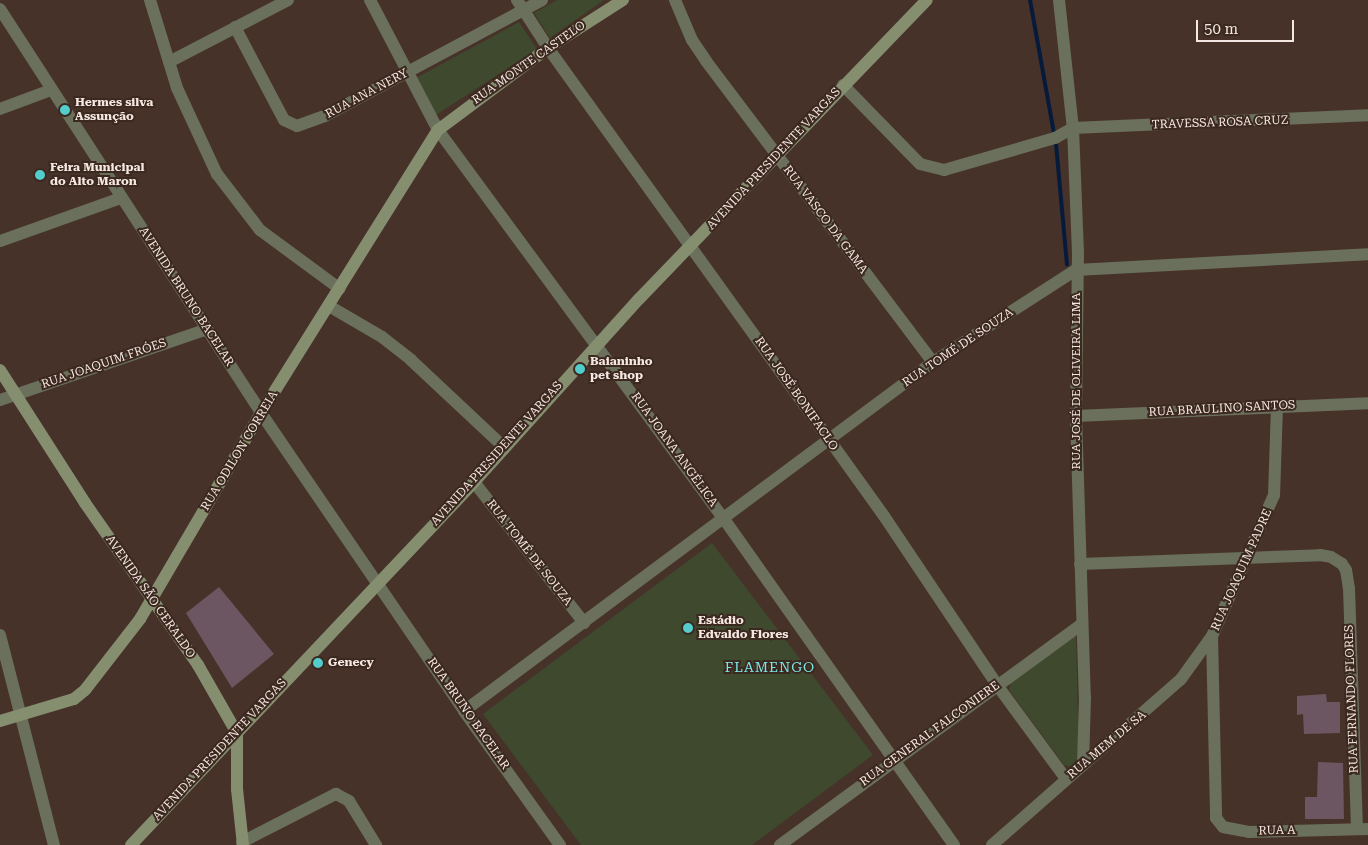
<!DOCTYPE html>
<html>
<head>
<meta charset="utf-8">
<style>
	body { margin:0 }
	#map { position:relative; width:1368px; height:845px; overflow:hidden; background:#463229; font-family:"Roboto Serif",serif }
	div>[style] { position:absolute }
	.green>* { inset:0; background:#3f492d }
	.stream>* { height:4px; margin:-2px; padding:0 2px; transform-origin:2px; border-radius:2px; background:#061b3c }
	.building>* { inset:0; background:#6c5661 }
	.street>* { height:12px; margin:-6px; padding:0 6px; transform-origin:6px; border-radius:6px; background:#6a705c }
	.secondary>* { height:12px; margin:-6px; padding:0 6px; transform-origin:6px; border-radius:6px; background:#858f70 }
	.dots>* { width:14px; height:14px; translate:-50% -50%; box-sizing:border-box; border:2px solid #3b281f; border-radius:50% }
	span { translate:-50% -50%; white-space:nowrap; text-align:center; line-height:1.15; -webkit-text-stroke:4px #3b281f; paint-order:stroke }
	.street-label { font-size:12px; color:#f5e7e1 }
	.poi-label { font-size:12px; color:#f5e7e1; font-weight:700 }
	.left { translate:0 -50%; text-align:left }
	.neighbourhood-label { font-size:14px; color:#79e5e4; letter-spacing:1px }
	.scale { position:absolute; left:1196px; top:20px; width:98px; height:22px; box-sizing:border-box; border:2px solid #f5e7e1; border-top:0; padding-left:6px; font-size:15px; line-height:18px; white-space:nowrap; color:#f5e7e1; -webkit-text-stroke:4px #3b281f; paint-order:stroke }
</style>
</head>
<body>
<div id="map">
	<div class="green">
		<div style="clip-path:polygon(557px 0,604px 0,550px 38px,534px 13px)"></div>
		<div style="clip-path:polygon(519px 22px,537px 49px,436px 115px,416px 78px)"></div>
		<div style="clip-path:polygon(712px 543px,873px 755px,752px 845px,581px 845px,483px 714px)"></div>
		<div style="clip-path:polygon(1076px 636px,1079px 756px,1071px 767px,1064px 765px,1009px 690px,1011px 681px)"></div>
	</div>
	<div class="stream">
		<div style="left:1030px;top:0;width:146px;rotate:79.8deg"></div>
		<div style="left:1056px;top:144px;width:121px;rotate:84.8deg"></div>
	</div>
	<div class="building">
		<div style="clip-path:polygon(219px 587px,274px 654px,232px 688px,186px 613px)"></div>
		<div style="clip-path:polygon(1326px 694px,1327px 702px,1340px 702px,1340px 733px,1304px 734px,1303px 714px,1297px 715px,1297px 696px)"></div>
		<div style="clip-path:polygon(1318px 762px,1343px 763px,1344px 819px,1305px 819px,1305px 797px,1317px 797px)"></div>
	</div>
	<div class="street">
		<div style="left:150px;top:0;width:92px;rotate:72.9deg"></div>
		<div style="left:177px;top:88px;width:95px;rotate:65.1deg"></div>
		<div style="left:217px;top:174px;width:71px;rotate:52.5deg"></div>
		<div style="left:260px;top:230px;width:99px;rotate:36.4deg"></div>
		<div style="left:370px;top:0;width:147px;rotate:62.4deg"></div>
		<div style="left:438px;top:130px;width:483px;rotate:53.7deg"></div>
		<div style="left:724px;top:519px;width:399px;rotate:54.8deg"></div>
		<div style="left:517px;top:0;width:57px;rotate:57.1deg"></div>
		<div style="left:548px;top:48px;width:576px;rotate:54.32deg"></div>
		<div style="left:884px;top:516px;width:203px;rotate:56.2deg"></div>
		<div style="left:997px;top:685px;width:117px;rotate:53.7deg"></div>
		<div style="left:675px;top:0;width:43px;rotate:67deg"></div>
		<div style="left:692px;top:40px;width:25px;rotate:56deg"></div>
		<div style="left:706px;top:61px;width:377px;rotate:53deg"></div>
		<div style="left:1059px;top:0;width:129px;rotate:83.8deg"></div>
		<div style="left:1073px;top:128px;width:124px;rotate:87.7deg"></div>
		<div style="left:1078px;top:252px;width:164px;rotate:90.7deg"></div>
		<div style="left:1076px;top:416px;width:281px;rotate:88.2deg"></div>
		<div style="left:1085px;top:697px;width:67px;rotate:91.7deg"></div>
		<div style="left:0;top:9px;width:481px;rotate:57.1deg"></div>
		<div style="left:261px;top:413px;width:361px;rotate:55.7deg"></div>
		<div style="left:464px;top:711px;width:165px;rotate:54.4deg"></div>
		<div style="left:235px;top:27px;width:105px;rotate:62.2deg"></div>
		<div style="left:284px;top:120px;width:14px;rotate:25deg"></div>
		<div style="left:297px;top:126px;width:30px;rotate:-20deg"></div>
		<div style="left:325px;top:116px;width:246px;rotate:-28.1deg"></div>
		<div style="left:169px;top:62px;width:134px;rotate:-27.5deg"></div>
		<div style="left:843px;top:85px;width:110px;rotate:45.7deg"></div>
		<div style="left:920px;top:164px;width:25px;rotate:14deg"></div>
		<div style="left:944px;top:170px;width:116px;rotate:-16.1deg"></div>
		<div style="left:1055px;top:138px;width:21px;rotate:-29deg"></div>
		<div style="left:1073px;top:128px;width:295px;rotate:-2.5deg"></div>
		<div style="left:0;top:109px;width:54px;rotate:-20.4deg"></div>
		<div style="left:0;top:241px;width:128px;rotate:-19.6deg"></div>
		<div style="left:329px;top:306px;width:61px;rotate:30.3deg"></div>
		<div style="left:382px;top:337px;width:37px;rotate:38deg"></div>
		<div style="left:411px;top:360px;width:127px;rotate:43.1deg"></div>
		<div style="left:0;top:400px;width:219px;rotate:-18.9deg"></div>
		<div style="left:1277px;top:406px;width:89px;rotate:91.9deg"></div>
		<div style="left:1274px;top:495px;width:154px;rotate:113.7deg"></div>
		<div style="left:1212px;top:636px;width:182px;rotate:88.7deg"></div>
		<div style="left:1216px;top:818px;width:11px;rotate:52deg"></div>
		<div style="left:1223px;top:827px;width:26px;rotate:11deg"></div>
		<div style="left:1249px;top:832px;width:119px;rotate:-1.4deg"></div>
		<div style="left:1076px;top:416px;width:292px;rotate:-2.5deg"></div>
		<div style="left:474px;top:482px;width:179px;rotate:52deg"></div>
		<div style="left:1080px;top:564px;width:240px;rotate:-2.1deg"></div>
		<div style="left:1320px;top:555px;width:11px;rotate:10deg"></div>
		<div style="left:1331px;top:557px;width:13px;rotate:32deg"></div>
		<div style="left:1342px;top:564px;width:7px;rotate:56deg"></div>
		<div style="left:1346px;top:570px;width:18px;rotate:81deg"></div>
		<div style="left:1349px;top:588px;width:241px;rotate:88.1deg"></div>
		<div style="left:0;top:635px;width:217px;rotate:75.6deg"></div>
		<div style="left:464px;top:711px;width:585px;rotate:-36.65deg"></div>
		<div style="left:933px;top:362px;width:170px;rotate:-32.8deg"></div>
		<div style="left:1076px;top:270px;width:292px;rotate:-3.1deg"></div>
		<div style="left:242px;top:842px;width:106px;rotate:-27.1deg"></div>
		<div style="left:336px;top:794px;width:15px;rotate:28deg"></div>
		<div style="left:349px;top:801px;width:52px;rotate:58.5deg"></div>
		<div style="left:780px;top:845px;width:374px;rotate:-36.2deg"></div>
		<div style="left:992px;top:845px;width:252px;rotate:-41.3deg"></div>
		<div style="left:1181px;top:679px;width:53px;rotate:-54.2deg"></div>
	</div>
	<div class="secondary">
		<div style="left:0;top:370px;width:158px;rotate:57.4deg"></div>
		<div style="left:85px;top:503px;width:198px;rotate:55.1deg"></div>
		<div style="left:198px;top:665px;width:78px;rotate:60.2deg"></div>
		<div style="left:237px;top:733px;width:56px;rotate:90deg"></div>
		<div style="left:237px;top:789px;width:56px;rotate:83.9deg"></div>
		<div style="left:0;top:721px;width:77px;rotate:-16.6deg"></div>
		<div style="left:74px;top:699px;width:14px;rotate:-39deg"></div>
		<div style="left:85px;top:690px;width:90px;rotate:-52.2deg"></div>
		<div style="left:140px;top:619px;width:239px;rotate:-59.6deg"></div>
		<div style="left:261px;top:413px;width:334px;rotate:-58deg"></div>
		<div style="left:438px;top:130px;width:137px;rotate:-36.7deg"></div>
		<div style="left:548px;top:48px;width:89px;rotate:-32.6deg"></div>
		<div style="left:131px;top:845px;width:499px;rotate:-46.6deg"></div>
		<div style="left:474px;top:482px;width:246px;rotate:-48deg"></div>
		<div style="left:639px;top:299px;width:415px;rotate:-46.1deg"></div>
	</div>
	<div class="dots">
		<div style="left:65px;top:110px;background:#52cdcc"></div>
		<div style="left:40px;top:175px;background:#52cdcc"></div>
		<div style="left:580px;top:369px;background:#52cdcc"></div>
		<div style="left:688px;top:628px;background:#52cdcc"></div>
		<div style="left:318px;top:663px;background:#52cdcc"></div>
	</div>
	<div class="street-label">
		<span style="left:529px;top:63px;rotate:-35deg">RUA MONTE CASTELO</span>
		<span style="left:367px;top:94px;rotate:-28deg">RUA ANA NERY</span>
		<span style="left:1220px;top:123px;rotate:-2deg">TRAVESSA ROSA CRUZ</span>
		<span style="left:774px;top:159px;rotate:-47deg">AVENIDA PRESIDENTE VARGAS</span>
		<span style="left:825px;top:220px;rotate:53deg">RUA VASCO DA GAMA</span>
		<span style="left:186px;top:297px;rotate:57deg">AVENIDA BRUNO BACELAR</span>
		<span style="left:958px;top:348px;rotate:-34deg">RUA TOMÉ DE SOUZA</span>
		<span style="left:104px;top:364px;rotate:-19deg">RUA JOAQUIM FRÓES</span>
		<span style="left:1077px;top:381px;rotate:-90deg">RUA JOSÉ DE OLIVEIRA LIMA</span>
		<span style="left:796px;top:394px;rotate:55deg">RUA JOSÉ BONIFACLO</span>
		<span style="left:1222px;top:409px;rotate:-3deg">RUA BRAULINO SANTOS</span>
		<span style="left:674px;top:450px;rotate:54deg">RUA JOANA ANGÉLICA</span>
		<span style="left:240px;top:451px;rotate:-59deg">RUA ODILON CORREIA</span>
		<span style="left:497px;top:454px;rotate:-48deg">AVENIDA PRESIDENTE VARGAS</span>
		<span style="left:529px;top:553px;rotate:52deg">RUA TOMÉ DE SOUZA</span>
		<span style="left:1242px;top:570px;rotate:-66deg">RUA JOAQUIM PADRE</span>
		<span style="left:150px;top:597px;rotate:55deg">AVENIDA SÃO GERALDO</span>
		<span style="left:1352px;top:699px;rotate:-92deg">RUA FERNANDO FLORES</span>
		<span style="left:468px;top:714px;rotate:55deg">RUA BRUNO BACELAR</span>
		<span style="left:930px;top:734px;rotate:-36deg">RUA GENERAL FALCONIERE</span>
		<span style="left:1107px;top:745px;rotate:-40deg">RUA MEM DE SA</span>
		<span style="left:220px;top:750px;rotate:-47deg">AVENIDA PRESIDENTE VARGAS</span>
		<span style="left:1277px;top:831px;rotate:-1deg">RUA A</span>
	</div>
	<div class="poi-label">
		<span class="left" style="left:75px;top:110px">Hermes silva<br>Assunção</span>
		<span class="left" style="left:50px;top:175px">Feira Municipal<br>do Alto Maron</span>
		<span class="left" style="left:590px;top:369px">Baianinho<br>pet shop</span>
		<span class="left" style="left:698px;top:628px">Estádio<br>Edvaldo Flores</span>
		<span class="left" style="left:328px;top:663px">Genecy</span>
	</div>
	<div class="neighbourhood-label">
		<span style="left:770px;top:667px">FLAMENGO</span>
	</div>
	<div class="scale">50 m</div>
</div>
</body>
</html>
